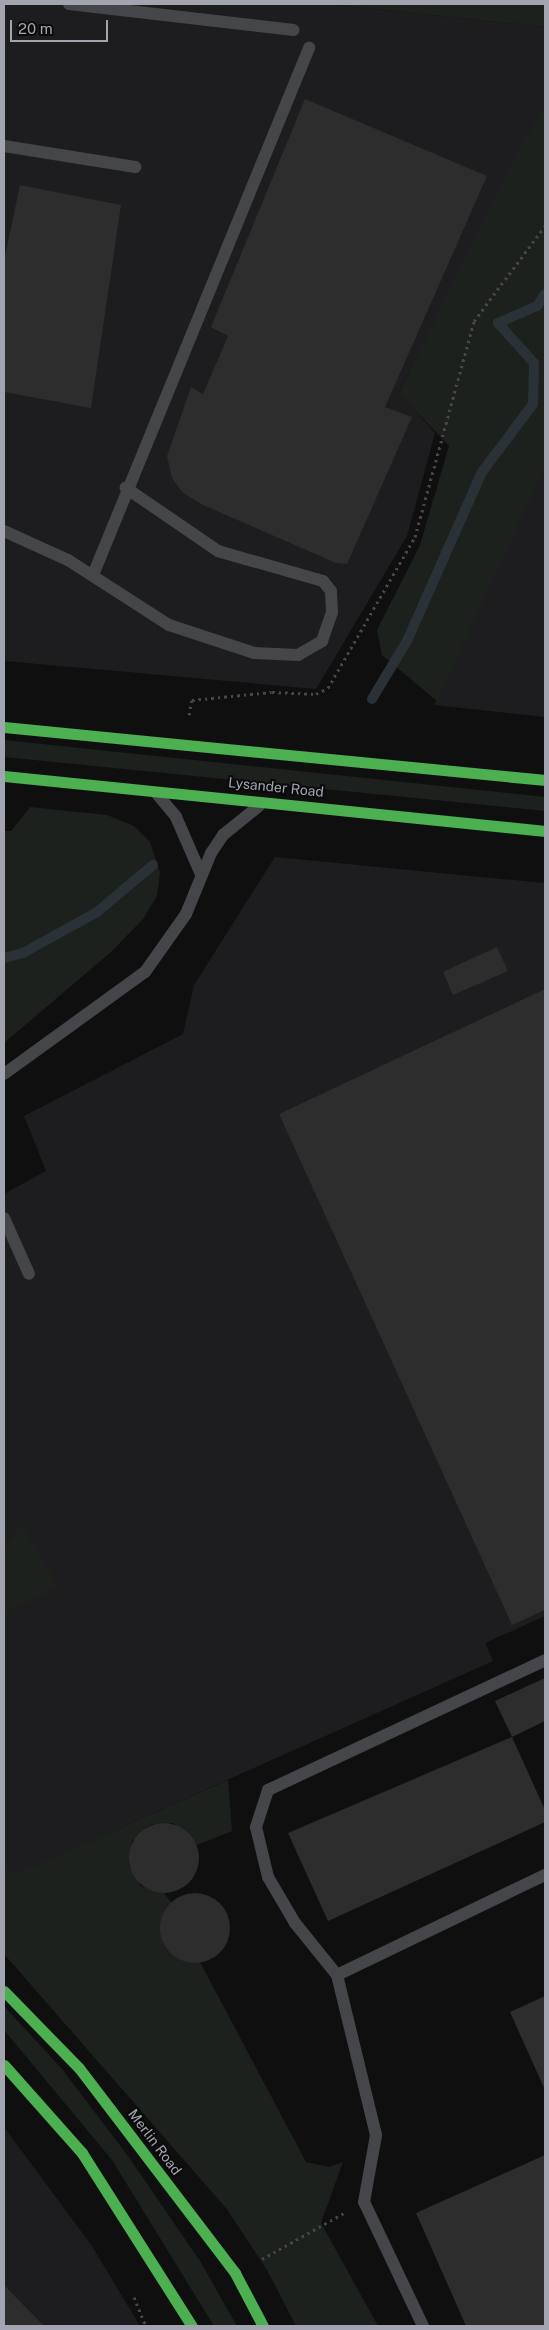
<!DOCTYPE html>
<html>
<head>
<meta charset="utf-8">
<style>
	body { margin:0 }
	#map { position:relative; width:549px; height:2330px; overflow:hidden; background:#0f0f10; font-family:"Public Sans",sans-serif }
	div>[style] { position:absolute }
	.built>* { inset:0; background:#1d1c1e }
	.green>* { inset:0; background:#1c211d }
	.stream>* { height:10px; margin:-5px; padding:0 5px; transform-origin:5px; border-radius:5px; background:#2b3237 }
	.building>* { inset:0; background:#2d2d2e }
	.round { border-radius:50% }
	.path>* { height:3px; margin-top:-1.5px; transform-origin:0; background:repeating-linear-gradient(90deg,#47474b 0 2.5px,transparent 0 6.5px) }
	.lane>* { height:12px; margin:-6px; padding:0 6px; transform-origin:6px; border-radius:6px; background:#45464a }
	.fast>* { height:11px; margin:-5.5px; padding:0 5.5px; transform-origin:5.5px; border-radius:5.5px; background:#4caf50 }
	span { translate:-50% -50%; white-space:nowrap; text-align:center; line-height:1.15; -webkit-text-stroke:4px #0a0a0b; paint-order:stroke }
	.street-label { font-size:14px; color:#a2a5b0 }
	.frame { position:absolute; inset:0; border:5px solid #a2a5b0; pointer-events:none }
	.scale { position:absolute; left:10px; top:20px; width:98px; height:22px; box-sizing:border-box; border:2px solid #a2a5b0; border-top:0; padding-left:6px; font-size:15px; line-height:18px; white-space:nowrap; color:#a2a5b0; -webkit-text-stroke:4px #0a0a0b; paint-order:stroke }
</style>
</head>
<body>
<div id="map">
	<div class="built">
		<div style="clip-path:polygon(4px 4px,327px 4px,545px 27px,545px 111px,399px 392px,435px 433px,407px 536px,316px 689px,4px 661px)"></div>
		<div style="clip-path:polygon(545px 468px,545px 717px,434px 705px,517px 524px)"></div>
		<div style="clip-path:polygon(275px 857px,545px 883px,545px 1616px,485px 1643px,493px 1661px,15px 1875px,4px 1865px,4px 1194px,46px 1171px,24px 1116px,183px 1034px,194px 985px)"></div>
		<div style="clip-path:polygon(4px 2127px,92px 2246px,140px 2326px,4px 2326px)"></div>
	</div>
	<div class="green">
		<div style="clip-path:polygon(327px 4px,545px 4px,545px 27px)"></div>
		<div style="clip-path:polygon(545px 106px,545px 468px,437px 701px,382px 655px,377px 630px,420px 545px,449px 446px,399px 393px,513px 160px)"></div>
		<div style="clip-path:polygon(4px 740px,545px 797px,545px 811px,4px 757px)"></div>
		<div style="clip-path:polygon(30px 807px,107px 815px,134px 826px,150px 842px,160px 872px,157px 896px,143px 919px,111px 952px,4px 1043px,4px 831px,11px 831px)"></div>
		<div style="clip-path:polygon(22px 1524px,59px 1587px,4px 1614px,4px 1548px)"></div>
		<div style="clip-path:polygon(228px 1780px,232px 1831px,197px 1845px,173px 1823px,150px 1825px,132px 1841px,129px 1865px,141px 1886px,164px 1893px,171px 1902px,161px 1921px,164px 1943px,179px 1958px,200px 1962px,306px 2162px,329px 2167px,343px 2162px,321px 2223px,378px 2326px,296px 2326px,267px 2270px,226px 2208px,4px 1954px,4px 1865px,16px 1874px)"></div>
		<div style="clip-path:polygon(4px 2006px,62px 2069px,128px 2156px,200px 2261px,237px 2326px,214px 2326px,112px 2160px,4px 2030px)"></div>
	</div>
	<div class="stream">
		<div style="left:372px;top:699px;width:68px;rotate:-58.9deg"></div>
		<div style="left:407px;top:641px;width:185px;rotate:-66.1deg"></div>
		<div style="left:482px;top:472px;width:85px;rotate:-53.1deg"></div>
		<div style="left:533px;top:404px;width:41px;rotate:-88.6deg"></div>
		<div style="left:534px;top:363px;width:54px;rotate:-132deg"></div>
		<div style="left:498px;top:323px;width:43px;rotate:-23.6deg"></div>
		<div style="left:537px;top:306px;width:14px;rotate:-56deg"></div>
		<div style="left:4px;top:958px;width:20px;rotate:-15deg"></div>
		<div style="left:23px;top:953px;width:85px;rotate:-29deg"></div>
		<div style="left:97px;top:912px;width:73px;rotate:-40deg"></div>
	</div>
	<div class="building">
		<div style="clip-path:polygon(305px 99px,487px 176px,385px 407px,412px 417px,347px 564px,336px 563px,201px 504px,182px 492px,172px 478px,167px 456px,191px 387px,203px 394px,228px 336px,211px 327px)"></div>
		<div style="clip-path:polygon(20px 185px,121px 205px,91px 408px,4px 392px,4px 261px)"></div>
		<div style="clip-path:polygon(497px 947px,508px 971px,453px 995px,443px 972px)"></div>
		<div style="clip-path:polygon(545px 989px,545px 1610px,512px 1625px,279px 1114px)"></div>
		<div style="clip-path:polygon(545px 1678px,545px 1721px,512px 1737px,495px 1701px)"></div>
		<div style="clip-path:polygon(512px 1737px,545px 1810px,545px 1822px,328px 1921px,288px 1833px)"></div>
		<div class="round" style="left:129px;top:1823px;width:70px;height:70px"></div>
		<div class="round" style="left:160px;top:1893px;width:70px;height:70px"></div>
		<div style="clip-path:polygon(545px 1996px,545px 2090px,510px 2012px)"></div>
		<div style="clip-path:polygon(545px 2155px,545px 2326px,466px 2326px,416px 2213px)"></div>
		<div style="clip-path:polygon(4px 2285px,44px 2326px,4px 2326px)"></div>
	</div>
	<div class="path">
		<div style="left:189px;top:715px;width:15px;rotate:-79deg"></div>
		<div style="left:192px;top:700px;width:80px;rotate:-5.7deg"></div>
		<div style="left:272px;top:692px;width:44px;rotate:2.6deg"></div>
		<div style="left:316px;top:694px;width:13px;rotate:-27deg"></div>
		<div style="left:328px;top:688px;width:174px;rotate:-60.1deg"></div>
		<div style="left:415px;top:537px;width:224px;rotate:-74.7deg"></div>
		<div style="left:474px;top:321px;width:119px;rotate:-53.2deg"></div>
		<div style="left:262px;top:2259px;width:94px;rotate:-29.3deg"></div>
		<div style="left:134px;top:2297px;width:31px;rotate:68deg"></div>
	</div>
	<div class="lane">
		<div style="left:69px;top:4px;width:226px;rotate:6.6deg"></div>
		<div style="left:4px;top:146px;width:133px;rotate:9.1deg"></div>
		<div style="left:4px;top:531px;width:70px;rotate:24.4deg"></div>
		<div style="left:68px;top:560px;width:120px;rotate:32.8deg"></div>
		<div style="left:169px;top:625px;width:89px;rotate:18.2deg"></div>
		<div style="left:254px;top:653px;width:44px;rotate:2.6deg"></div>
		<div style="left:298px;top:655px;width:28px;rotate:-30deg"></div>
		<div style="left:322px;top:641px;width:31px;rotate:-71deg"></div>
		<div style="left:332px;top:612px;width:21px;rotate:-93deg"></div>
		<div style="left:331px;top:591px;width:13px;rotate:-129deg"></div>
		<div style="left:323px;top:581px;width:109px;rotate:-164.1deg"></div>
		<div style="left:218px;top:551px;width:112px;rotate:-145.6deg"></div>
		<div style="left:93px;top:575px;width:570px;rotate:-67.71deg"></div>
		<div style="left:157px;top:794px;width:30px;rotate:50deg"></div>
		<div style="left:176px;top:817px;width:60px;rotate:66.4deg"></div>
		<div style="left:4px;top:1074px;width:174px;rotate:-35.9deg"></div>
		<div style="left:145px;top:972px;width:71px;rotate:-54.7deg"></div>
		<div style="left:186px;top:914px;width:66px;rotate:-67.7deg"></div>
		<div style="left:211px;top:853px;width:22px;rotate:-56deg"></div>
		<div style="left:223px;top:835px;width:46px;rotate:-38.9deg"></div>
		<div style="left:4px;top:1218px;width:61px;rotate:65.9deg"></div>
		<div style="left:337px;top:1975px;width:67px;rotate:-128.9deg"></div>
		<div style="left:295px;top:1923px;width:53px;rotate:-120.4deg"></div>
		<div style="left:268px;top:1877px;width:51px;rotate:-103.5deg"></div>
		<div style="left:256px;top:1827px;width:39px;rotate:-72deg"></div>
		<div style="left:268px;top:1790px;width:306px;rotate:-25.1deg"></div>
		<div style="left:423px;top:2326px;width:137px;rotate:-115.4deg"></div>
		<div style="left:364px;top:2202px;width:68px;rotate:-79.8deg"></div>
		<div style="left:376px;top:2135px;width:165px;rotate:-103.7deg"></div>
		<div style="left:337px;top:1975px;width:231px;rotate:-25.7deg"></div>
	</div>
	<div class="fast">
		<div style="left:4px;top:727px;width:544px;rotate:5.6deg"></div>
		<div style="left:4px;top:776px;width:544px;rotate:5.8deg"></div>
		<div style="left:4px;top:1991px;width:107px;rotate:45.8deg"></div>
		<div style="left:79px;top:2068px;width:258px;rotate:52.7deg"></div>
		<div style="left:235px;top:2273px;width:60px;rotate:62.2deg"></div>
		<div style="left:4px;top:2065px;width:118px;rotate:48.4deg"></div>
		<div style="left:82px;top:2153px;width:205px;rotate:57.6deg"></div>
	</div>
	<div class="street-label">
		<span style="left:276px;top:787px;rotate:6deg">Lysander Road</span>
		<span style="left:155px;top:2142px;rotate:53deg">Merlin Road</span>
	</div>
	<div class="frame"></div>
	<div class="scale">20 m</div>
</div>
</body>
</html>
